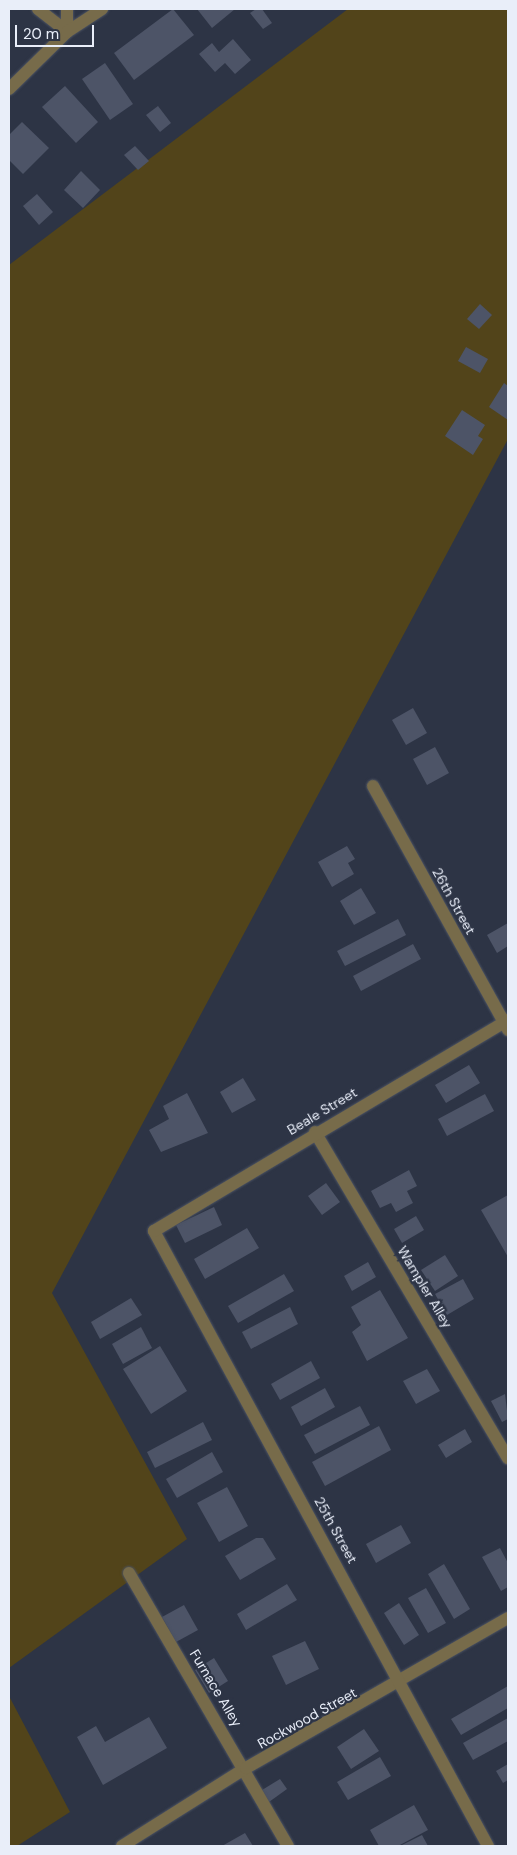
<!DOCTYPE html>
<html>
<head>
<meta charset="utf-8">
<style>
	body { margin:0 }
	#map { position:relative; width:517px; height:1855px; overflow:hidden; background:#2d3445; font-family:"DM Sans",sans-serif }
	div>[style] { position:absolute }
	.green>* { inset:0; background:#52441a }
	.building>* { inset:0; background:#4d5467 }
	.roads { filter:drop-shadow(0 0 1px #4b5262) drop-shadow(0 0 1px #4b5262) }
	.service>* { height:12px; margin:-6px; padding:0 6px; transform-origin:6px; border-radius:6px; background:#776b4a }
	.minor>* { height:12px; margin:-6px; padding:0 6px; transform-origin:6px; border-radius:6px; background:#776b4a }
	span { translate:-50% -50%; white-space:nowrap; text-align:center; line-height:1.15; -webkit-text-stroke:4.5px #2d3445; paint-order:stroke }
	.street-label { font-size:14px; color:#e9eef9 }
	.frame { position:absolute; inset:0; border:10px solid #e9eef9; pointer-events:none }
	.scale { position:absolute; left:15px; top:25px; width:79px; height:22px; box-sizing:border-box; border:2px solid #e9eef9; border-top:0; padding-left:6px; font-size:15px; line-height:18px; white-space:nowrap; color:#e9eef9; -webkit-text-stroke:4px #2d3445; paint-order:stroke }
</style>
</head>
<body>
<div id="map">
	<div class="green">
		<div style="clip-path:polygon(348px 9px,508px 9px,508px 439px,52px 1293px,187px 1539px,9px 1668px,9px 265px)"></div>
		<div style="clip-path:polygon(9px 1696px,70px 1812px,17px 1846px,9px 1846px)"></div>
	</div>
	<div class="building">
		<div style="clip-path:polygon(173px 9px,194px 35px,134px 80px,114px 53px)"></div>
		<div style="clip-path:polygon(197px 9px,235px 9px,212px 28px)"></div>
		<div style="clip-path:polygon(256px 9px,262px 9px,272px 23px,263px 29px,250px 13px)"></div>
		<div style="clip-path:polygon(233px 39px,251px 60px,235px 74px,225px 63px,215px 72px,199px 54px,212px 43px,219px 52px)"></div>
		<div style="clip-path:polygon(105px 63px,133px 104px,110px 120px,82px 79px)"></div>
		<div style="clip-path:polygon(65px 86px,98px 122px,76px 143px,42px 107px)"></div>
		<div style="clip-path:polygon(158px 106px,171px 123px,160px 132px,146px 115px)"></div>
		<div style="clip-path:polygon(22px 122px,49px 148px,23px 174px,9px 160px,9px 135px)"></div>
		<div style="clip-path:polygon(135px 146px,149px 161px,138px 170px,124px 155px)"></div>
		<div style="clip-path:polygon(81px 171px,100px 190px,83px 208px,64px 190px)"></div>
		<div style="clip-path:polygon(37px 194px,53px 212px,39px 225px,23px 206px)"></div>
		<div style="clip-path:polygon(480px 304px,492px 315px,479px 329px,467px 319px)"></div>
		<div style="clip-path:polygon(466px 347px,488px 359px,480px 373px,458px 361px)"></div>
		<div style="clip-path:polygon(504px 383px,508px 386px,508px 420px,489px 407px)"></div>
		<div style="clip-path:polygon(462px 410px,485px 425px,478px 436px,483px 439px,473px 455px,445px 436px)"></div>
		<div style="clip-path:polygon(413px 708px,427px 733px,406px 745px,392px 720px)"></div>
		<div style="clip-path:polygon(435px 747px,449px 773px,427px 785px,413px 759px)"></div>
		<div style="clip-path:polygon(347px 846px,355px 859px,348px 863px,354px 874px,332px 887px,318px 862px)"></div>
		<div style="clip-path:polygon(361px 888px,376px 913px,354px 925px,340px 901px)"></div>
		<div style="clip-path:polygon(398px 919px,406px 935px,345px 966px,337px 951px)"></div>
		<div style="clip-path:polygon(508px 923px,508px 946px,497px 953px,487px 935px)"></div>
		<div style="clip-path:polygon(413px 944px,421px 959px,361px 991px,353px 976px)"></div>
		<div style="clip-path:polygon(469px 1065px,480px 1083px,446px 1103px,435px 1085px)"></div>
		<div style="clip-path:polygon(243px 1078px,256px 1100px,232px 1113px,220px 1092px)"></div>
		<div style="clip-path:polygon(187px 1093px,208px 1133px,161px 1152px,149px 1130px,169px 1119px,163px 1106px)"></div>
		<div style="clip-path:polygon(485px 1094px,494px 1111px,447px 1136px,438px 1119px)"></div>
		<div style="clip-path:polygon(409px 1170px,417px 1186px,407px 1191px,413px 1203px,396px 1212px,391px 1203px,380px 1208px,371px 1191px)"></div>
		<div style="clip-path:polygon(326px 1183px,340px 1202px,322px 1215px,308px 1196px)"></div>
		<div style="clip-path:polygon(508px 1195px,508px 1257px,481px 1210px)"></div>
		<div style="clip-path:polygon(214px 1207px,222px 1225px,185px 1243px,176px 1225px)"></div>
		<div style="clip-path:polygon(416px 1216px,424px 1230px,402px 1243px,394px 1229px)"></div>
		<div style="clip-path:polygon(247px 1228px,259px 1248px,205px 1279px,194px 1259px)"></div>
		<div style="clip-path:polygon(445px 1255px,458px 1276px,435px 1291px,421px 1270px)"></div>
		<div style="clip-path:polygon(368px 1262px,376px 1277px,352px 1291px,344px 1276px)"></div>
		<div style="clip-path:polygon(284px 1274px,294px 1291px,238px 1323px,228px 1306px)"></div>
		<div style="clip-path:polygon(463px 1279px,474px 1299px,447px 1315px,435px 1294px)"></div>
		<div style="clip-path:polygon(380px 1290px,408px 1338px,367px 1361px,352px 1332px,361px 1325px,351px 1307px)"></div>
		<div style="clip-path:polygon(131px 1298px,142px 1315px,100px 1339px,91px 1322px)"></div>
		<div style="clip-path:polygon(290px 1307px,298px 1324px,251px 1349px,242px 1332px)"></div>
		<div style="clip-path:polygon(141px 1327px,152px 1348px,123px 1364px,112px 1344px)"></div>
		<div style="clip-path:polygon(160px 1346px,187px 1391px,151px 1414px,123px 1369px)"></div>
		<div style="clip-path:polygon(311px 1361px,320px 1378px,280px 1400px,271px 1384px)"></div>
		<div style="clip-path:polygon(427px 1369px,440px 1391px,416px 1404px,403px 1381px)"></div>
		<div style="clip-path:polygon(325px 1388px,335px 1407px,301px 1426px,291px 1407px)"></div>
		<div style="clip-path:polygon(505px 1394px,508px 1419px,502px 1422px,491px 1401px)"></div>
		<div style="clip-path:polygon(360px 1406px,370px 1425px,315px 1454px,304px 1435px)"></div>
		<div style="clip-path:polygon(203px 1422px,212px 1440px,155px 1468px,147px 1452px)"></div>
		<div style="clip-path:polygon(379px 1426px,391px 1450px,325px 1486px,312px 1462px)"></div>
		<div style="clip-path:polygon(465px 1429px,472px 1442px,446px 1458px,438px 1445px)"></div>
		<div style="clip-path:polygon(212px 1452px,223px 1472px,177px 1498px,166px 1479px)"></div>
		<div style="clip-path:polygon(227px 1487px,248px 1526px,219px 1542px,197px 1503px)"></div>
		<div style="clip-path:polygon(401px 1525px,411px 1543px,376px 1563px,366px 1544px)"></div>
		<div style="clip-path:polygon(256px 1538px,263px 1538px,276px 1559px,240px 1580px,225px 1556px)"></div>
		<div style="clip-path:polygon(500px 1548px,508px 1563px,508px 1587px,501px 1591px,482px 1557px)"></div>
		<div style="clip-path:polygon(444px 1564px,470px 1609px,454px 1619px,428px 1574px)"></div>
		<div style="clip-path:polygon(287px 1584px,297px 1600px,246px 1630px,237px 1614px)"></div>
		<div style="clip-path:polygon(426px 1588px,446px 1623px,428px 1633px,408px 1598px)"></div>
		<div style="clip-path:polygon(399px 1603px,419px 1635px,404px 1645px,384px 1613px)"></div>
		<div style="clip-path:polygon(184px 1605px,198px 1630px,176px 1642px,162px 1617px)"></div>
		<div style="clip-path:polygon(305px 1641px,319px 1669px,286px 1685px,272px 1656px)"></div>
		<div style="clip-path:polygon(214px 1658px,228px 1681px,209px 1693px,195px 1670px)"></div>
		<div style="clip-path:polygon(508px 1686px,508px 1708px,461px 1735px,451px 1719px)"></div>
		<div style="clip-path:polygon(149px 1717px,167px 1748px,103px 1785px,77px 1737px,96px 1726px,105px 1742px)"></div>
		<div style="clip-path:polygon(508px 1718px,508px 1741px,473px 1760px,463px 1743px)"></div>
		<div style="clip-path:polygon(364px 1729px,379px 1751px,351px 1769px,337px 1747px)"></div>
		<div style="clip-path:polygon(380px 1757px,391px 1776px,348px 1800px,337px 1782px)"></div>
		<div style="clip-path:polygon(508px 1764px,508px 1780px,503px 1783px,496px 1771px)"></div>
		<div style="clip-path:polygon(280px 1779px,287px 1789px,269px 1802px,262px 1790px)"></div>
		<div style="clip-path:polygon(414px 1805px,428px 1830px,398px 1846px,379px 1846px,370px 1830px)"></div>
		<div style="clip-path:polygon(245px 1833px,253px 1846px,222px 1846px)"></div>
		<div style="clip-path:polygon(422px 1835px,428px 1846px,400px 1846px)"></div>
	</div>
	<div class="roads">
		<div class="service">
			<div style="left:315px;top:1132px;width:379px;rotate:59.4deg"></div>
			<div style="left:129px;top:1573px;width:316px;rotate:59.8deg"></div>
		</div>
		<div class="minor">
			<div style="left:38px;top:9px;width:37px;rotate:38deg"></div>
			<div style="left:67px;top:32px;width:23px;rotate:-90deg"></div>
			<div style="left:9px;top:89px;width:81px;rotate:-44.5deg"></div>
			<div style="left:67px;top:32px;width:42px;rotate:-33.3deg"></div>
			<div style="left:373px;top:786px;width:279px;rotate:61deg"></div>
			<div style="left:122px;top:1846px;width:146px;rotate:-32.2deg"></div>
			<div style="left:246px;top:1768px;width:302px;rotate:-29.8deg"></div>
			<div style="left:488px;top:1846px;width:700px;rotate:-118.51deg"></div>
			<div style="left:154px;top:1231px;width:412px;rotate:-30.8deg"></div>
		</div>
	</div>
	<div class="street-label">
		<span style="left:454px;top:901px;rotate:61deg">26th Street</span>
		<span style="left:322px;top:1111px;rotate:-31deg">Beale Street</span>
		<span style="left:425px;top:1287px;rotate:59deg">Wampler Alley</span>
		<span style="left:336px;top:1530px;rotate:61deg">25th Street</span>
		<span style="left:216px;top:1688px;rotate:59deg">Furnace Alley</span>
		<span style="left:307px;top:1718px;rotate:-29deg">Rockwood Street</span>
	</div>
	<div class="frame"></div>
	<div class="scale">20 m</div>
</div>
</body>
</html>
